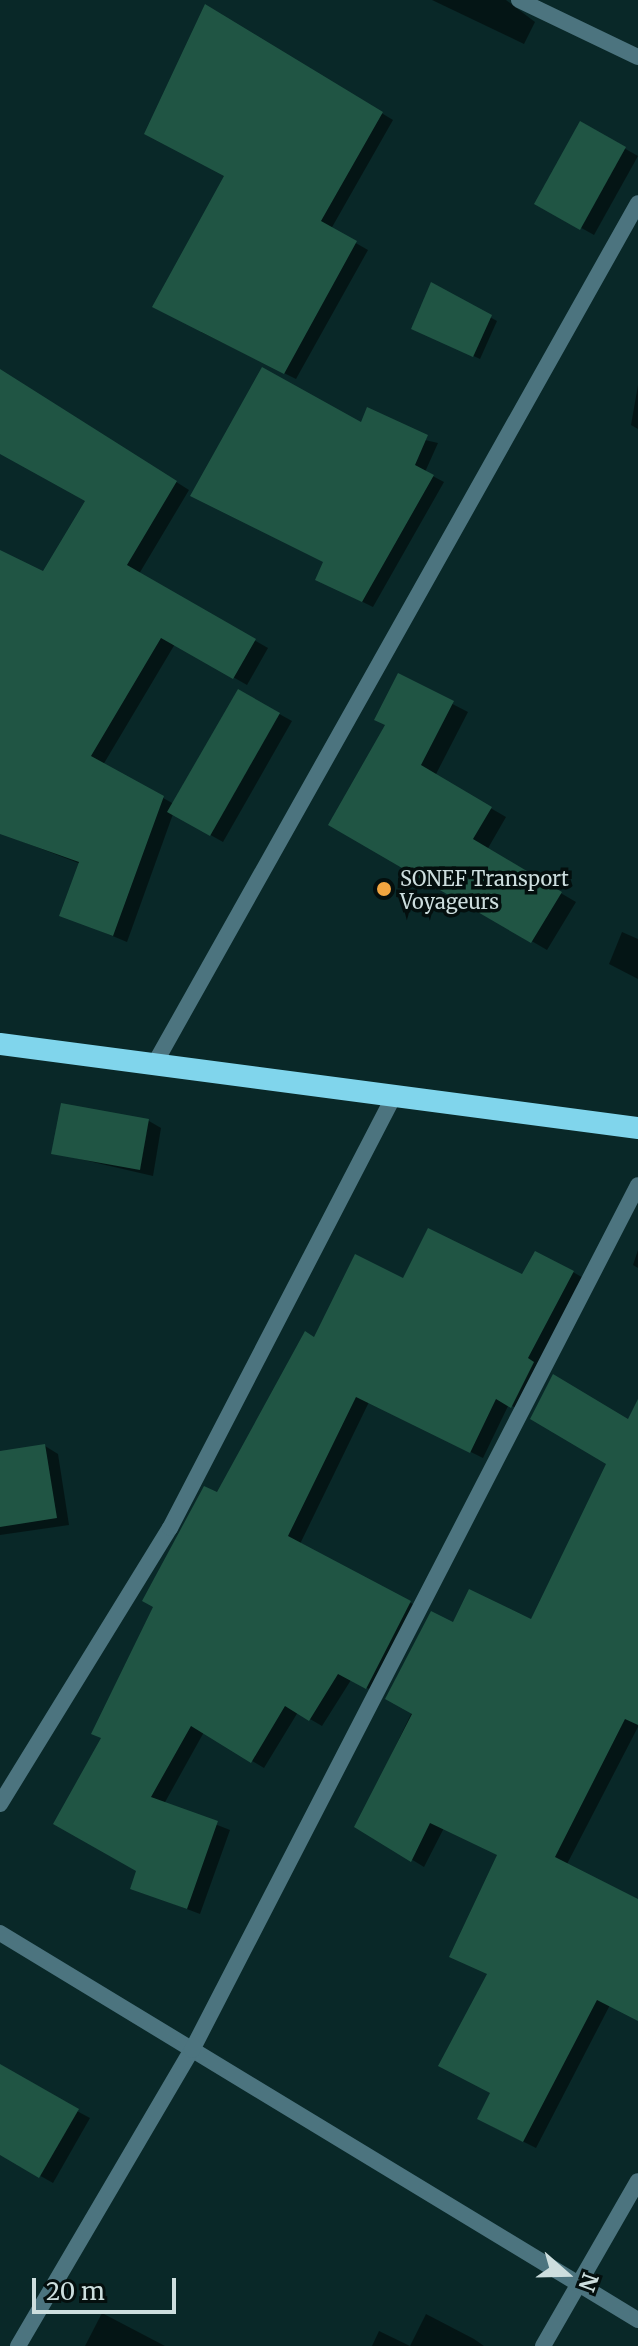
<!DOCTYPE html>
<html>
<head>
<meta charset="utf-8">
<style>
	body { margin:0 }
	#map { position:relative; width:638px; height:2346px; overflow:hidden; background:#092828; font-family:Merriweather,serif }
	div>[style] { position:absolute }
	.shadow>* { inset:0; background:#0007 }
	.building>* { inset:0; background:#205544 }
	.minor>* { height:16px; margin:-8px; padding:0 8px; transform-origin:8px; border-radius:8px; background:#4c747f }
	.trunk>* { height:22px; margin:-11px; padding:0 11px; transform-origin:11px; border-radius:11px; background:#80d5ec }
	.dots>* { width:22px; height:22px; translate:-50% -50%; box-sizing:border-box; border:4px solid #040f0e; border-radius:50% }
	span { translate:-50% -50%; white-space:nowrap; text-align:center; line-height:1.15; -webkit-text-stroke:7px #040f0e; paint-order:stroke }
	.poi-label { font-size:20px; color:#cddede }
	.left { translate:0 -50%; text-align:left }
	.north { position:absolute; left:526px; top:2234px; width:80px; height:80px; -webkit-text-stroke:6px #040f0e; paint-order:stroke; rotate:110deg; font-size:22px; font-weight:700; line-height:32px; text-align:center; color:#cddede }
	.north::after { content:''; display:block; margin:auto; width:28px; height:36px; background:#cddede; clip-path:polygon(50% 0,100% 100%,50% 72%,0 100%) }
	.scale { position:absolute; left:32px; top:2278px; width:144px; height:36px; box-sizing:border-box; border:4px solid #cddede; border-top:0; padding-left:10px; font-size:24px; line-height:28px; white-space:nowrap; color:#cddede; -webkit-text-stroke:6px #040f0e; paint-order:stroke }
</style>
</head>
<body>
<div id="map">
	<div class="shadow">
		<div style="clip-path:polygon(432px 0,506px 0,535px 22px,524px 44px)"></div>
		<div style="clip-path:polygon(206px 7px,393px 120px,331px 229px,368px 250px,296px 379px,201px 332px,227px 176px)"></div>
		<div style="clip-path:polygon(581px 124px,638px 156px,594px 235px,537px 203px)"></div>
		<div style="clip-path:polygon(432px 285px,497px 321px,480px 359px,420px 331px)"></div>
		<div style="clip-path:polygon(638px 385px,638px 429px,631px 425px)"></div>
		<div style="clip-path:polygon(24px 386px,189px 490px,139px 574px,268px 648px,247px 685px,175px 644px,103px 765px,174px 804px,238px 691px,292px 721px,223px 842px,173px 814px,127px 942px,62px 915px,81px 864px,0 833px,0 555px,44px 574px,87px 501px,0 452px,0 397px)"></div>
		<div style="clip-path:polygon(361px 425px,438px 443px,425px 472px,444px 482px,373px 607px,328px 585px,325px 562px)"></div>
		<div style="clip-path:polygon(398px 676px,468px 712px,435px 776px,506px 817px,487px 850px,576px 902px,547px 950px,331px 824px,387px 725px)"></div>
		<div style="clip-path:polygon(622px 932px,638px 939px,638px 979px,609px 964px)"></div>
		<div style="clip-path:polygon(149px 1121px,161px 1128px,153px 1176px,54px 1153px)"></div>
		<div style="clip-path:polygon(638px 1250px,638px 1268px,633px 1265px)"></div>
		<div style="clip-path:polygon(573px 1272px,585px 1279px,524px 1413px,509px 1404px,483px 1458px,369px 1402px,300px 1544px,422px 1609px,379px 1694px,351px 1680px,322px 1726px,298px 1712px,264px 1768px,204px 1732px,164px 1804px,230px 1830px,200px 1914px,132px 1888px,139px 1870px,103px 1738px,217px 1494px,315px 1340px,404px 1280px)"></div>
		<div style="clip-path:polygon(638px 1427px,638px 1727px,566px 1866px,638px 1908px,638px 2020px,610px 2005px,536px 2148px,492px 2126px,499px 1855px,444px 1828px,424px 1867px,357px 1826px,454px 1625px,532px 1622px)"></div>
		<div style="clip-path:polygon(45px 1446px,58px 1454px,69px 1525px,0 1535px,0 1453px)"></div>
		<div style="clip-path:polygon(0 2070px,90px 2118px,53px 2183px,0 2153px)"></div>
		<div style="clip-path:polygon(102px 2313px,165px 2346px,85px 2346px)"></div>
		<div style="clip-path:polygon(426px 2314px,474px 2339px,484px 2346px,372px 2346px,379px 2331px,410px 2346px)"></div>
	</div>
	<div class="building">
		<div style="clip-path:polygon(205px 4px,383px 112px,321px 221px,357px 241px,284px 374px,152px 307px,224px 176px,144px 134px)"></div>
		<div style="clip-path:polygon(580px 121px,626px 147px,580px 230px,534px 204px)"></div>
		<div style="clip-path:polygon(431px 282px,492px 315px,473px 357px,411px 329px)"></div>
		<div style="clip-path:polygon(262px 367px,361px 422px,367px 407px,428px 435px,415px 465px,434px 475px,362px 602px,315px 580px,323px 562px,190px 496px)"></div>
		<div style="clip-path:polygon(0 369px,177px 481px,127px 565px,256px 639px,233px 679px,161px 638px,91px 756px,164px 796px,113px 936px,59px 916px,79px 862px,0 834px,0 550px,43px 571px,85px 501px,0 454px)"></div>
		<div style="clip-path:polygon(398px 673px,454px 701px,421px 765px,492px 807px,473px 839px,562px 892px,531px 943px,328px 825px,385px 725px,374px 720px)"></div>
		<div style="clip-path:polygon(238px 689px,280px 713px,210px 836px,167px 812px)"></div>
		<div style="clip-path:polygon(61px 1103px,149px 1119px,140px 1170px,51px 1154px)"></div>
		<div style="clip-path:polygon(428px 1228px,522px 1274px,535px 1251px,574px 1271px,528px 1358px,534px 1362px,511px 1408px,496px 1399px,470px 1453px,356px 1397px,288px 1536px,411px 1601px,366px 1689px,338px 1674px,309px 1721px,285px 1706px,251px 1763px,191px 1726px,151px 1797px,218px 1821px,187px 1909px,130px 1889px,136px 1871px,53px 1824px,101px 1738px,91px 1734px,153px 1607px,142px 1601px,204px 1486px,217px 1492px,305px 1331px,314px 1337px,355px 1254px,403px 1278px)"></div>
		<div style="clip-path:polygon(553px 1374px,628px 1419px,638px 1399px,638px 1725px,625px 1719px,555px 1857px,638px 1899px,638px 2021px,597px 2000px,523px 2142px,477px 2119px,490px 2093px,438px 2066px,487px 1974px,449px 1957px,497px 1855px,430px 1823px,411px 1862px,354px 1827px,412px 1714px,385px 1699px,431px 1611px,453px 1622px,469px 1589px,531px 1619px,606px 1464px,530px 1419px)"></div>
		<div style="clip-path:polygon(45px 1444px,57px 1518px,0 1527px,0 1451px)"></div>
		<div style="clip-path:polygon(0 2064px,79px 2109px,39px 2178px,0 2155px)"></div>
	</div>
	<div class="minor">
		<div style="left:519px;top:0;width:132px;rotate:25.6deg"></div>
		<div style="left:155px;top:1063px;width:986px;rotate:-60.68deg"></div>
		<div style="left:0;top:1804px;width:324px;rotate:-58.4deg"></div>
		<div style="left:170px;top:1528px;width:487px;rotate:-62.6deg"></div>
		<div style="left:0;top:1933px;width:746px;rotate:31.24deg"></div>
		<div style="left:18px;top:2346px;width:343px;rotate:-59.6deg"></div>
		<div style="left:192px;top:2050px;width:973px;rotate:-62.72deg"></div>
		<div style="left:543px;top:2346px;width:190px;rotate:-60.1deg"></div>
	</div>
	<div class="trunk">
		<div style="left:0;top:1044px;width:644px;rotate:7.5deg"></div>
	</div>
	<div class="dots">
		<div style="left:384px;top:889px;background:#f1a540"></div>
	</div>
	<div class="poi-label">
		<span class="left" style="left:400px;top:890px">SONEF Transport<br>Voyageurs</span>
	</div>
	<div class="north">N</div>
	<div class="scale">20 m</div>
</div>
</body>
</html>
